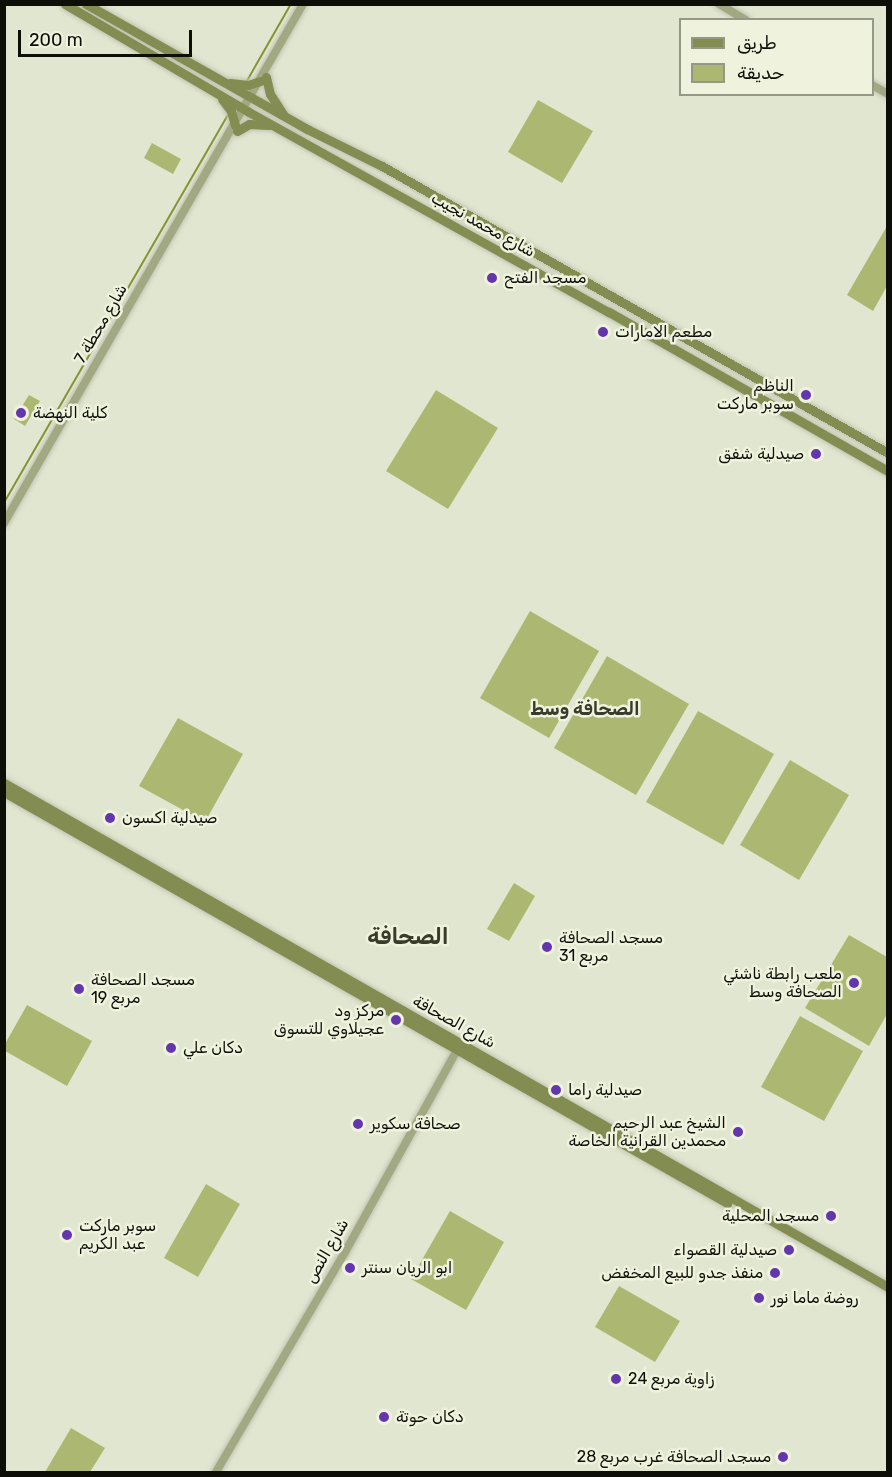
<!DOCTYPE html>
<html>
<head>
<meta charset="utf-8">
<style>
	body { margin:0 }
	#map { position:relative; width:892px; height:1477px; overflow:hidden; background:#e1e6d0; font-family:Rubik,"Noto Naskh Arabic",sans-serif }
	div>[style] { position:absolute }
	.green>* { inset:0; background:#acb872 }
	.stream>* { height:1.5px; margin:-0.75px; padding:0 0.75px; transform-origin:0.75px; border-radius:0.75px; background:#869231 }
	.roads { filter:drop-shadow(0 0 2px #bfc3b0) drop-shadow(0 0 2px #bfc3b0) }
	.tertiary>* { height:8px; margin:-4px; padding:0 4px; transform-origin:4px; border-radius:4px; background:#a2a982 }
	.secondary>* { height:9px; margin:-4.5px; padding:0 4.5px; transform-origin:4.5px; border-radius:4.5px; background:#838c51 }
	.dots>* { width:16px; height:16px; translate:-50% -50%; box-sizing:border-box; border:3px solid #eff3dd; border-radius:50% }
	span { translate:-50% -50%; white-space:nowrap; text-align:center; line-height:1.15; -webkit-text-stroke:5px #eff3dd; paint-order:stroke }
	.street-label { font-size:16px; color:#0d0e07 }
	.poi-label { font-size:16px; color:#0d0e07 }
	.left { translate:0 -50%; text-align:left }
	.right { translate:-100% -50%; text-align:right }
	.neighbourhood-label { font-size:18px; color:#393c2b; font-weight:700 }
	.district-label { font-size:22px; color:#393c2b; font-weight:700 }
	.frame { position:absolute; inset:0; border:6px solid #0d0e07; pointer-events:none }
	.legend { position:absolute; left:679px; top:18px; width:195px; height:78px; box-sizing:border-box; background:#eff3dd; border:2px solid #959787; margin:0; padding:8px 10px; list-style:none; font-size:18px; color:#0d0e07 }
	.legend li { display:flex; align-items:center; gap:12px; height:30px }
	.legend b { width:30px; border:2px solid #959787 }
	.scale { position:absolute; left:18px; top:30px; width:174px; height:27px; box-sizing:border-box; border:3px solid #0d0e07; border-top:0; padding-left:8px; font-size:18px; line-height:21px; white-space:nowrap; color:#0d0e07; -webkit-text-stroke:4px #eff3dd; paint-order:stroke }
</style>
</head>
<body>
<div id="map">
	<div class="green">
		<div style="clip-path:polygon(538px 100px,593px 131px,562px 183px,508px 152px)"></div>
		<div style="clip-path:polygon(152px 143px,181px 159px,173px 174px,144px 158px)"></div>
		<div style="clip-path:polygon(887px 226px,887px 286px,873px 311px,847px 295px)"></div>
		<div style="clip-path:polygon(436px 390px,498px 428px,448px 509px,386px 471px)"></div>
		<div style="clip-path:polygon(29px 395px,40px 401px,25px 426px,14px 419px)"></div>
		<div style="clip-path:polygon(530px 611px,599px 651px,549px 738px,480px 698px)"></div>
		<div style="clip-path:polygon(607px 656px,689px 704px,636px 795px,554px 748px)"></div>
		<div style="clip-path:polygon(698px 711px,774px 754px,723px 845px,646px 802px)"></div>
		<div style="clip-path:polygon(178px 718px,243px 754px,205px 822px,139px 786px)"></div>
		<div style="clip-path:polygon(790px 760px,849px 795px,799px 880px,740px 845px)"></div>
		<div style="clip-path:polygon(514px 883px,535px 896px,509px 941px,487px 929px)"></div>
		<div style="clip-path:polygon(849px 935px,887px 957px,887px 1014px,869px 1046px,805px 1008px)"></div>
		<div style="clip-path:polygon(27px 1005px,92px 1041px,67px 1086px,5px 1051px,5px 1044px)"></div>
		<div style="clip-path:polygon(800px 1016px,863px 1051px,824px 1121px,761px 1087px)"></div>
		<div style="clip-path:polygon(206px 1184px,240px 1204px,198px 1277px,164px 1258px)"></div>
		<div style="clip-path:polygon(450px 1211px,504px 1242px,466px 1310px,411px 1279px)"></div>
		<div style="clip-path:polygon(619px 1286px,680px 1321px,655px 1362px,595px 1327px)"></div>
		<div style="clip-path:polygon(71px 1428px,105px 1448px,90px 1472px,45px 1472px)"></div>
	</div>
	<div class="stream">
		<div style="left:247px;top:81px;width:89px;rotate:-60.3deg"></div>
		<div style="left:4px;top:503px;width:447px;rotate:-60deg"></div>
	</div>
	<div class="roads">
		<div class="tertiary">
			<div style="left:719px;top:4px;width:31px;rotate:31deg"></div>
			<div style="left:872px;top:85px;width:18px;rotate:29deg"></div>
			<div style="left:4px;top:523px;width:599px;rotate:-60.05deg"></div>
			<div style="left:216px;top:1472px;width:253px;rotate:-59.6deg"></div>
			<div style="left:344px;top:1254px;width:239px;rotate:-61deg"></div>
		</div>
		<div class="secondary">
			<div style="left:65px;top:4px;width:213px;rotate:30.4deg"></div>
			<div style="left:249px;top:112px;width:412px;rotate:29.1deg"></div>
			<div style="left:609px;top:312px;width:321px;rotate:29.7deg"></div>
			<div style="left:86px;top:4px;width:254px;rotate:29.5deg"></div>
			<div style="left:307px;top:129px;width:84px;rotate:26.3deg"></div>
			<div style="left:382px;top:166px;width:582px;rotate:29.56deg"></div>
			<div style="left:266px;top:77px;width:17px;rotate:77deg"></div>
			<div style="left:270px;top:94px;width:24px;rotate:57deg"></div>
			<div style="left:230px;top:83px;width:18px;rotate:6deg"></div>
			<div style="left:248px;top:85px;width:13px;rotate:-18deg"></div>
			<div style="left:222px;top:99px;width:15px;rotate:53deg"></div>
			<div style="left:231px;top:111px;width:15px;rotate:74deg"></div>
			<div style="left:237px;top:131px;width:14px;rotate:-30deg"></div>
			<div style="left:249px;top:124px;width:20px;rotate:3deg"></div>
			<div style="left:4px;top:783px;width:1018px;rotate:29.69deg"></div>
			<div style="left:4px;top:792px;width:832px;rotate:29.62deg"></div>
		</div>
	</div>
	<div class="dots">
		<div style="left:492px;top:278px;background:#6436ae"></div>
		<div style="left:603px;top:332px;background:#6436ae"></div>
		<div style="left:806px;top:395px;background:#6436ae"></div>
		<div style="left:21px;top:413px;background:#6436ae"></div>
		<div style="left:816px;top:454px;background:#6436ae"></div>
		<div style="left:110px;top:818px;background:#6436ae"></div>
		<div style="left:547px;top:947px;background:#6436ae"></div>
		<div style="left:854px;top:983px;background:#6436ae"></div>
		<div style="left:79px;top:989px;background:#6436ae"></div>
		<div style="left:396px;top:1020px;background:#6436ae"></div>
		<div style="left:171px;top:1048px;background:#6436ae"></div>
		<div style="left:556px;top:1090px;background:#6436ae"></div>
		<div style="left:358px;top:1124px;background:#6436ae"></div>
		<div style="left:738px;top:1132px;background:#6436ae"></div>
		<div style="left:831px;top:1216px;background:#6436ae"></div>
		<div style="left:67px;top:1235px;background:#6436ae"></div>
		<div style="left:789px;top:1250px;background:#6436ae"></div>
		<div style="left:350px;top:1268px;background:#6436ae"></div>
		<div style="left:775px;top:1273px;background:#6436ae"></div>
		<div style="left:759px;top:1298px;background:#6436ae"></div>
		<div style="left:616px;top:1379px;background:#6436ae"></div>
		<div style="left:384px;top:1417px;background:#6436ae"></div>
		<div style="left:783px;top:1457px;background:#6436ae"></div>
	</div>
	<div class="street-label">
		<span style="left:483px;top:225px;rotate:29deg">شارع محمد نجيب</span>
		<span style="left:101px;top:324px;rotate:-60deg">شارع محطة 7</span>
		<span style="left:454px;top:1022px;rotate:29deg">شارع الصحافة</span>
		<span style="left:327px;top:1251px;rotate:-60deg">شارع النص</span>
	</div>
	<div class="poi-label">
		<span class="left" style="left:504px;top:278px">مسجد الفتح</span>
		<span class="left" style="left:615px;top:332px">مطعم الامارات</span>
		<span class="right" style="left:794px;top:395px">الناظم<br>سوبر ماركت</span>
		<span class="left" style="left:33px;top:413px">كلية النهضة</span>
		<span class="right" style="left:804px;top:454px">صيدلية شفق</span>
		<span class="left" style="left:122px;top:818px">صيدلية اكسون</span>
		<span class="left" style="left:559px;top:947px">مسجد الصحافة<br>مربع 31</span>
		<span class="right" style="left:842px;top:983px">ملعب رابطة ناشئي<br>الصحافة وسط</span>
		<span class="left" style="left:91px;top:989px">مسجد الصحافة<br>مربع 19</span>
		<span class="right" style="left:384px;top:1020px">مركز ود<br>عجيلاوي للتسوق</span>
		<span class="left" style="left:183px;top:1048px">دكان علي</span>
		<span class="left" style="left:568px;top:1090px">صيدلية راما</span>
		<span class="right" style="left:726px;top:1132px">الشيخ عبد الرحيم<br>محمدين القرانية الخاصة</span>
		<span class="left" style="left:370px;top:1124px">صحافة سكوير</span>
		<span class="right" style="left:819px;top:1216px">مسجد المحلية</span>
		<span class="left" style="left:79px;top:1235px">سوبر ماركت<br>عبد الكريم</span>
		<span class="right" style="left:777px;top:1250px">صيدلية القصواء</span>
		<span class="left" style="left:362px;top:1268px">ابو الريان سنتر</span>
		<span class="right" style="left:763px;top:1273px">منفذ جدو للبيع المخفض</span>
		<span class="left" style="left:771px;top:1298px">روضة ماما نور</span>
		<span class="left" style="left:628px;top:1379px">زاوية مربع 24</span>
		<span class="left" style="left:396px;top:1417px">دكان حوتة</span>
		<span class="right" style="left:771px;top:1457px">مسجد الصحافة غرب مربع 28</span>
	</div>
	<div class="neighbourhood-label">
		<span style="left:585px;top:709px">الصحافة وسط</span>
	</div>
	<div class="district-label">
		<span style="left:408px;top:937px">الصحافة</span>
	</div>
	<div class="frame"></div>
	<ul class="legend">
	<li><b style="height:8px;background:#838c51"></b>طريق</li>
	<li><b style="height:16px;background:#acb872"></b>حديقة</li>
	</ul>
	<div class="scale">200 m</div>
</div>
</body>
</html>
